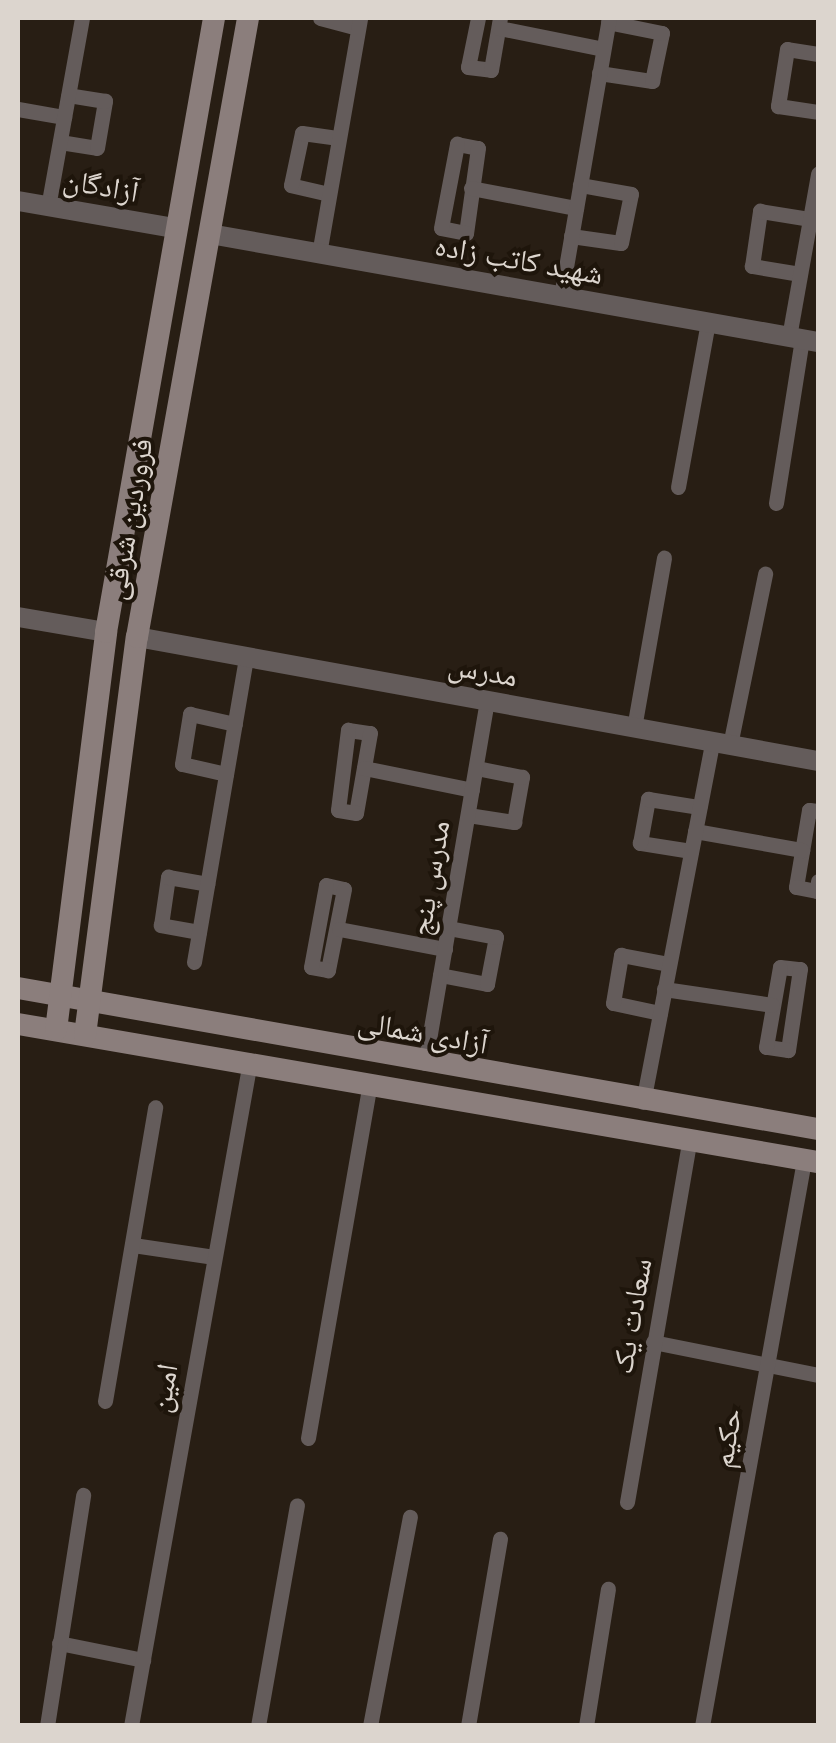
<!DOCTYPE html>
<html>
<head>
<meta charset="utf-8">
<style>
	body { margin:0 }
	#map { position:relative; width:836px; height:1743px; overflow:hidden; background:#281e14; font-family:Mulish,"Noto Naskh Arabic",sans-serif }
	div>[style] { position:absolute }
	.minor>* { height:15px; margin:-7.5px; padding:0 7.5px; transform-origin:7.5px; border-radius:7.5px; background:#645c5b }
	.tertiary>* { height:20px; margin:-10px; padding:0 10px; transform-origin:10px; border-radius:10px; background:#645c5b }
	.secondary>* { height:22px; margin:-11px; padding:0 11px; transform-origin:11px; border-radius:11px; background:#8b7e7c }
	span { translate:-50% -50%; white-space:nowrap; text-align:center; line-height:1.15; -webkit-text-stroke:8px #1e150b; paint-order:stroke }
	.street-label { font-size:30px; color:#dcd5ce }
	.frame { position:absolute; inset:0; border:20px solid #dcd5ce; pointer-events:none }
</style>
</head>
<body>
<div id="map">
	<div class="minor">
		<div style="left:320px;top:18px;width:39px;rotate:15deg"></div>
		<div style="left:478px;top:18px;width:50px;rotate:101.5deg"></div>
		<div style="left:468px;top:67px;width:23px;rotate:7deg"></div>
		<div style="left:491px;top:70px;width:53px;rotate:-80.2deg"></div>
		<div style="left:499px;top:28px;width:106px;rotate:11.4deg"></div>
		<div style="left:818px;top:54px;width:31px;rotate:-171deg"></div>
		<div style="left:787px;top:49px;width:58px;rotate:99deg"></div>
		<div style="left:778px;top:106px;width:40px;rotate:8.5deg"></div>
		<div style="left:599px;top:73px;width:54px;rotate:8.6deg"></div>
		<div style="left:652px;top:81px;width:49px;rotate:-78.2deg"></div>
		<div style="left:662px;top:33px;width:55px;rotate:-168.5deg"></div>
		<div style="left:18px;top:109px;width:47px;rotate:9.9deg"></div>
		<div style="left:60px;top:142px;width:37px;rotate:9deg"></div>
		<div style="left:97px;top:148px;width:48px;rotate:-80.3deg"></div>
		<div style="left:105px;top:101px;width:37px;rotate:-171deg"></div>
		<div style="left:457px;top:144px;width:21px;rotate:11deg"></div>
		<div style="left:478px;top:148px;width:86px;rotate:98deg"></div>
		<div style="left:466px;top:233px;width:25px;rotate:-169deg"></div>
		<div style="left:441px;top:228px;width:86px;rotate:-79.2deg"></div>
		<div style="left:471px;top:188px;width:107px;rotate:10.8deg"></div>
		<div style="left:329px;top:194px;width:39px;rotate:-167deg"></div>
		<div style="left:291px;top:185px;width:53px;rotate:-78.1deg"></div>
		<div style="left:302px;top:133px;width:37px;rotate:8deg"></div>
		<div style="left:48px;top:207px;width:192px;rotate:-79.8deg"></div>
		<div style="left:571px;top:236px;width:50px;rotate:8deg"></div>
		<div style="left:621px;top:243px;width:50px;rotate:-78.5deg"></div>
		<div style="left:631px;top:194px;width:52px;rotate:-170deg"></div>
		<div style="left:319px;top:254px;width:240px;rotate:-80.1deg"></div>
		<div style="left:800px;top:274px;width:49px;rotate:-170.5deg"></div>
		<div style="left:752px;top:266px;width:56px;rotate:-81.7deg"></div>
		<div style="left:760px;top:211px;width:51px;rotate:9.1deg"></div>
		<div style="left:561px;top:296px;width:282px;rotate:-80.2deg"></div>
		<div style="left:789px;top:337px;width:166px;rotate:-79.9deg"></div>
		<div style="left:678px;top:487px;width:168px;rotate:-79.7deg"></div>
		<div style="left:776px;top:503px;width:166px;rotate:-81deg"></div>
		<div style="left:634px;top:728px;width:173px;rotate:-80deg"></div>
		<div style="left:348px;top:730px;width:22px;rotate:8deg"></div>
		<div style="left:370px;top:733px;width:81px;rotate:99.9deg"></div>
		<div style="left:356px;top:813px;width:18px;rotate:-171deg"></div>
		<div style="left:338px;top:810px;width:81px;rotate:-82.9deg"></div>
		<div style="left:730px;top:745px;width:175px;rotate:-78.4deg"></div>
		<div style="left:364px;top:768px;width:110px;rotate:11.5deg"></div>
		<div style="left:226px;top:774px;width:45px;rotate:-167.2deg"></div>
		<div style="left:182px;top:764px;width:51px;rotate:-80.9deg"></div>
		<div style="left:190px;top:714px;width:46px;rotate:12.5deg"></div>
		<div style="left:818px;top:811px;width:9px;rotate:-174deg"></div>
		<div style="left:809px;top:810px;width:78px;rotate:99.6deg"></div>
		<div style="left:796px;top:887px;width:21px;rotate:11deg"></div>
		<div style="left:817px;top:891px;width:10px;rotate:-84deg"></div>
		<div style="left:468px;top:815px;width:47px;rotate:8.7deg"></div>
		<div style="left:514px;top:822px;width:46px;rotate:-79.9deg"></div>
		<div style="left:522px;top:777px;width:47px;rotate:-168.9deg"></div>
		<div style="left:695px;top:831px;width:109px;rotate:10.1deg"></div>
		<div style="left:691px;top:851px;width:52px;rotate:-171.1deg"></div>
		<div style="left:640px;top:843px;width:45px;rotate:-79.7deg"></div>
		<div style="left:648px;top:799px;width:52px;rotate:8.9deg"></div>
		<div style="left:326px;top:885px;width:18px;rotate:13deg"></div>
		<div style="left:344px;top:889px;width:83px;rotate:101.2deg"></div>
		<div style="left:328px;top:970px;width:17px;rotate:-170deg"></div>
		<div style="left:311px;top:967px;width:83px;rotate:-79.6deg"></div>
		<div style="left:339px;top:929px;width:108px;rotate:10.7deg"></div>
		<div style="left:199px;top:932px;width:39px;rotate:-170deg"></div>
		<div style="left:161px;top:925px;width:49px;rotate:-81.7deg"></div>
		<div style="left:168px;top:877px;width:40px;rotate:10deg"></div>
		<div style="left:194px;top:962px;width:309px;rotate:-80.3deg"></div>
		<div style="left:780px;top:967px;width:20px;rotate:6deg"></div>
		<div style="left:800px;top:969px;width:82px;rotate:98.4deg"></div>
		<div style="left:788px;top:1050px;width:22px;rotate:-172deg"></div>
		<div style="left:766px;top:1047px;width:81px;rotate:-80.1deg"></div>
		<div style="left:440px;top:975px;width:48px;rotate:10.8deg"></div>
		<div style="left:487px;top:984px;width:48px;rotate:-79.2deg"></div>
		<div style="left:496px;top:937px;width:49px;rotate:-169.4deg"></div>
		<div style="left:664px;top:989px;width:109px;rotate:8.4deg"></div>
		<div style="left:660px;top:1013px;width:48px;rotate:-168deg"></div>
		<div style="left:613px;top:1003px;width:49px;rotate:-80.5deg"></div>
		<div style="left:621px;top:955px;width:49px;rotate:10.6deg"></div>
		<div style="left:425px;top:1063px;width:366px;rotate:-80.3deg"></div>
		<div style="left:643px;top:1102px;width:367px;rotate:-79.1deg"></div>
		<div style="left:133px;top:1245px;width:82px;rotate:8.4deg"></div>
		<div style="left:653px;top:1342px;width:168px;rotate:11.3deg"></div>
		<div style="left:105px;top:1401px;width:298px;rotate:-80.3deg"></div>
		<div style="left:308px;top:1438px;width:361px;rotate:-80.1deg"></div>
		<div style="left:627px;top:1502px;width:368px;rotate:-80.2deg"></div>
		<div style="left:59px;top:1643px;width:86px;rotate:11.4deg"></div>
		<div style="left:47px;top:1726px;width:234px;rotate:-81.1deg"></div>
		<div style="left:131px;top:1726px;width:676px;rotate:-79.85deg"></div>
		<div style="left:258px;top:1726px;width:224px;rotate:-80deg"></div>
		<div style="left:370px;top:1726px;width:213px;rotate:-79.2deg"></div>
		<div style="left:468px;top:1726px;width:190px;rotate:-80.3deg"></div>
		<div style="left:586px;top:1726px;width:139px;rotate:-80.9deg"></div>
		<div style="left:702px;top:1726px;width:575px;rotate:-79.78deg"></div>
	</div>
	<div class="tertiary">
		<div style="left:18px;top:201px;width:159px;rotate:9.8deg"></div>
		<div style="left:210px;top:234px;width:618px;rotate:10.07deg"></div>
		<div style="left:18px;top:617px;width:89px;rotate:9.7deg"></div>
		<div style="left:137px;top:637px;width:692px;rotate:10.32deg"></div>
	</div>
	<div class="secondary">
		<div style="left:18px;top:988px;width:812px;rotate:10deg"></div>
		<div style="left:18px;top:1024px;width:812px;rotate:9.79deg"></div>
		<div style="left:56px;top:1030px;width:401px;rotate:-82.8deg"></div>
		<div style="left:106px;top:632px;width:623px;rotate:-80.02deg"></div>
		<div style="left:85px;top:1035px;width:401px;rotate:-82.6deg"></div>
		<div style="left:137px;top:637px;width:629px;rotate:-79.83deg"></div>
	</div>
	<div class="street-label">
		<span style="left:101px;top:185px;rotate:10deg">آزادگان</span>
		<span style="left:519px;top:259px;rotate:10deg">شهید کاتب زاده</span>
		<span style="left:128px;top:519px;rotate:-80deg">فروردین شرقی</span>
		<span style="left:483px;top:670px;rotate:10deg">مدرس</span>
		<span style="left:429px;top:878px;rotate:-80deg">مدرس پنج</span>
		<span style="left:423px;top:1032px;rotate:10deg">آزادی شمالی</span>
		<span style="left:631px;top:1316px;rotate:-80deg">سعادت یک</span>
		<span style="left:163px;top:1388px;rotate:-80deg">امین</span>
		<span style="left:726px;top:1438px;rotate:-80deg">حکیم</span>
	</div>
	<div class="frame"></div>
</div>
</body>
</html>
